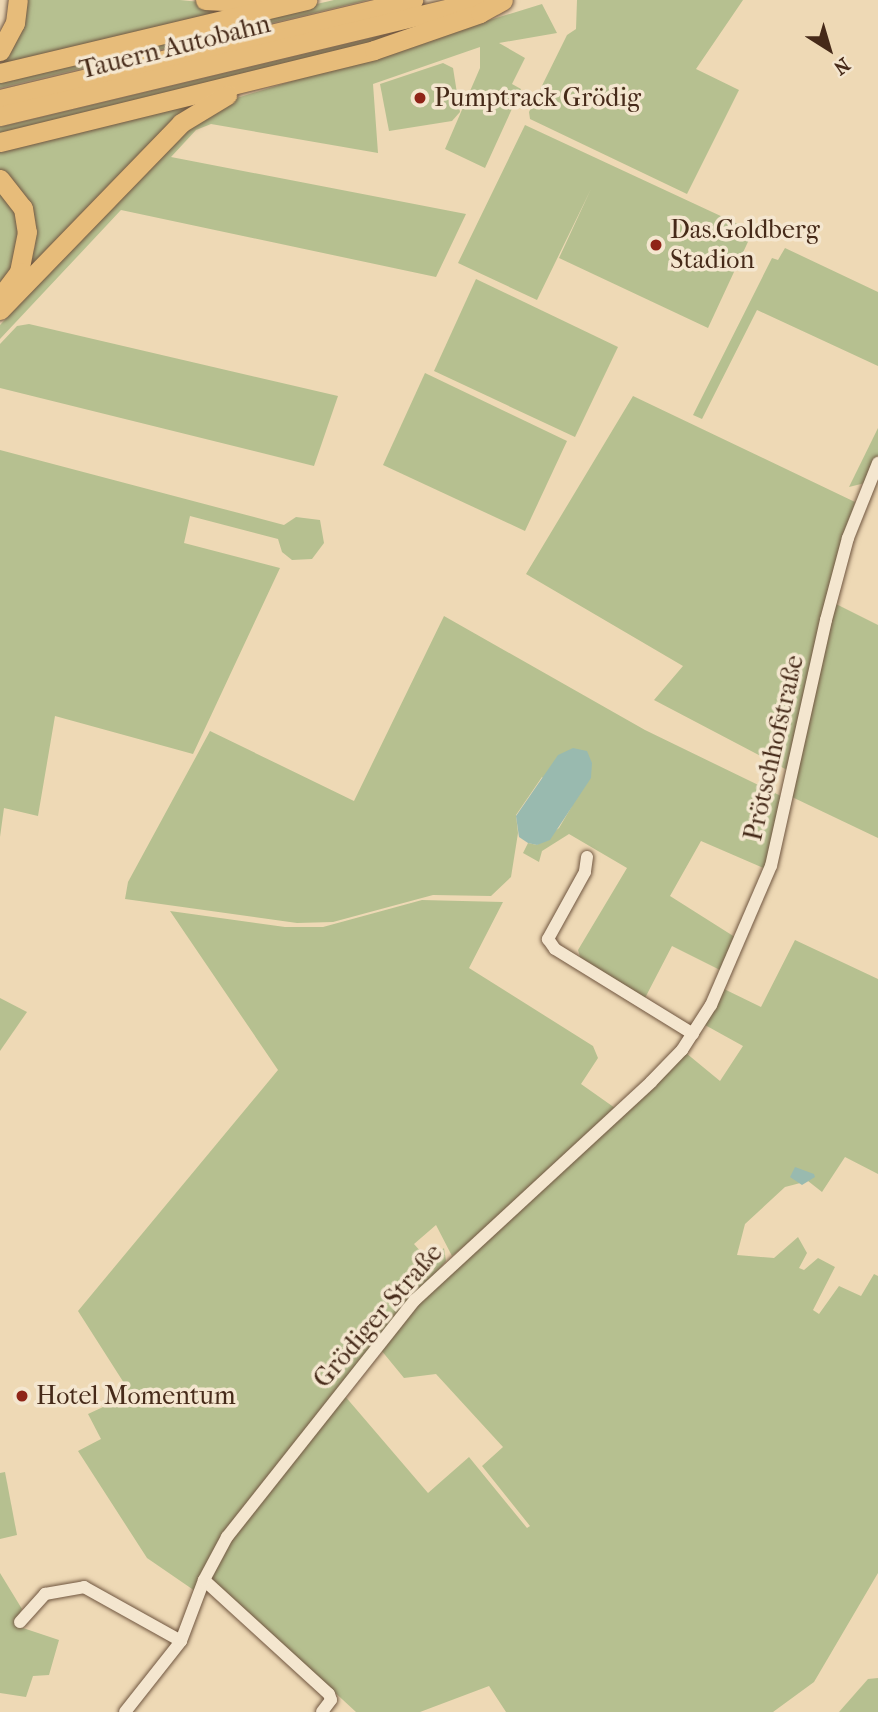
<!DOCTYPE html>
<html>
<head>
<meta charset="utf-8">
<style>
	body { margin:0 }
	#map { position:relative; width:878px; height:1712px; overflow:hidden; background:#eed9b5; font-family:"IM FELL French Canon",serif }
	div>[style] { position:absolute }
	.green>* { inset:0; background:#b6c090 }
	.water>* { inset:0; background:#99baaf }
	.roads { filter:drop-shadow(0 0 2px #705640) drop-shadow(0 0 2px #705640) }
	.minor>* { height:12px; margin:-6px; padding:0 6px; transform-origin:6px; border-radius:6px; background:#f4e6cf }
	.highway>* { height:19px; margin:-9.5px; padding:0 9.5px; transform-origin:9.5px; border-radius:9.5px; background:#e7bc7a }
	.dots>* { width:19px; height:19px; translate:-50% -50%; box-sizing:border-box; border:4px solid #f4e6cf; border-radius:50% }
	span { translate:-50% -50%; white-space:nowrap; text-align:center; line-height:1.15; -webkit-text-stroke:7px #f4e6cf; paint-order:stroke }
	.street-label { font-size:26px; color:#462a19 }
	.poi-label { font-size:26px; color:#462a19 }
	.left { translate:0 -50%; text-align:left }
	.north { position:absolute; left:794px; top:14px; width:70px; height:70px; -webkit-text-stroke:5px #f4e6cf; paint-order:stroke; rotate:143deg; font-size:19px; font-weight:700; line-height:28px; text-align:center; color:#462a19 }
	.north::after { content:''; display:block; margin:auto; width:24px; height:32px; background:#462a19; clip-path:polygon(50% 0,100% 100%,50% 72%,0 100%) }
</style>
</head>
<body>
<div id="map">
	<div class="green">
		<div style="clip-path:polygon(27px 0,180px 0,250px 7px,0 68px)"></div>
		<div style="clip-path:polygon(334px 0,368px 0,0 88px,0 77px)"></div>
		<div style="clip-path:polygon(577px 0,743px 0,696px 69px,739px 90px,687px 194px,530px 119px,529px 112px,567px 35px,576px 29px)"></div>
		<div style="clip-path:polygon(542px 4px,557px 33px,499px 43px,525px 58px,512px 84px,521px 89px,485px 168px,445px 149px,480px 68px,480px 47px,373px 84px,378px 153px,211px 124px,196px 130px,171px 157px,466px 214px,436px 277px,121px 210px,0 339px,0 325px,191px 124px,227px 101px)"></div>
		<div style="clip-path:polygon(384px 35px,386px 43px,0 138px,0 127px)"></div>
		<div style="clip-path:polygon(443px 63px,453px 68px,460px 112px,452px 121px,389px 131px,380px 84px)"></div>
		<div style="clip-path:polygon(191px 103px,192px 106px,19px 281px,35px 247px,35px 228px,0 174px,0 148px)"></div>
		<div style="clip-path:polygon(525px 125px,753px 231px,708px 328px,559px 258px,591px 189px,537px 300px,458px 263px)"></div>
		<div style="clip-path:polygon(0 187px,21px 224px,9px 275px,0 285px)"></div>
		<div style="clip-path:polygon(785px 248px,878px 292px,878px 366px,757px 310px,702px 419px,693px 415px,772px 258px,778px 260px)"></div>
		<div style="clip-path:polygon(476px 279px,618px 347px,575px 437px,434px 371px)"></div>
		<div style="clip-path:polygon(29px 324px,338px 396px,314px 466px,0 388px,0 344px,17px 326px)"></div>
		<div style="clip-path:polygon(425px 373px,567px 441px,525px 531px,383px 465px)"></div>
		<div style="clip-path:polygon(633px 396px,855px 502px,791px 772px,654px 700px,683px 666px,526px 574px)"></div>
		<div style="clip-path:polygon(878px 428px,878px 455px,865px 483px,849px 487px)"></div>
		<div style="clip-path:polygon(0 450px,284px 525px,296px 517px,320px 520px,324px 543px,312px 559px,292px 560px,282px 552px,278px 539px,190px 516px,184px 543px,280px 568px,193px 754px,55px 716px,38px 816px,4px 808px,0 837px)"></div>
		<div style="clip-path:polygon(834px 603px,878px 625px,878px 838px,792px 797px)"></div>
		<div style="clip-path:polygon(444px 616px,645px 730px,785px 798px,766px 869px,701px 841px,670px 896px,738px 939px,722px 971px,672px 946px,645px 998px,580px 957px,578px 950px,627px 868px,569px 834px,542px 851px,539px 862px,523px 853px,528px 843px,537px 845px,559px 828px,572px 806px,542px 777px,516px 815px,518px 833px,511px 877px,491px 896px,433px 895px,333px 922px,297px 923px,125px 899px,128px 882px,210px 731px,354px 801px)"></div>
		<div style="clip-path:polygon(422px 900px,503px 902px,469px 968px,593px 1046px,598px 1058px,581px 1084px,615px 1108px,505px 1214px,452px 1256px,436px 1225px,414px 1244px,429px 1261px,444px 1248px,446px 1261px,334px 1395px,195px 1591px,147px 1558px,78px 1451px,101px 1439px,88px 1414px,131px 1394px,78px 1311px,278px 1070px,170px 911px,285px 927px,323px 927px)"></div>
		<div style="clip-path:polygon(795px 940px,878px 979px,878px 1174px,845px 1157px,822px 1192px,808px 1181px,785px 1187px,745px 1224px,737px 1255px,774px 1258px,798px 1237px,807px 1253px,799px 1268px,804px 1270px,818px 1258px,835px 1267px,813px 1310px,819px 1314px,839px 1286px,861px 1296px,874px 1274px,878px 1276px,878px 1573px,814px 1682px,773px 1712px,506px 1712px,489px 1686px,420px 1712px,356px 1712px,211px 1578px,232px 1539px,344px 1395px,428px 1493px,469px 1457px,527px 1528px,530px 1526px,482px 1466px,503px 1447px,436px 1374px,404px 1378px,381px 1350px,416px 1305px,686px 1053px,720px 1081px,743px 1046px,705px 1025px,724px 989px,761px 1007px)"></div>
		<div style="clip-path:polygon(0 998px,27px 1012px,0 1051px)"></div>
		<div style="clip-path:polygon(5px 1472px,17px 1535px,0 1539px,0 1473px)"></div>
		<div style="clip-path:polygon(0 1573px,22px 1609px,14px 1625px,59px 1640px,49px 1675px,33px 1676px,26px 1697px,0 1693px)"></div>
		<div style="clip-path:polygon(878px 1678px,878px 1712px,839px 1712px,868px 1679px)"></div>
	</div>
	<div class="water">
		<div style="clip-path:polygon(573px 748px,587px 751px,592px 763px,591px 778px,550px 840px,537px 845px,528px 843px,519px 837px,516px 816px,558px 755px)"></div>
		<div style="clip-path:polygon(795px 1167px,814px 1174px,815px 1177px,802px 1185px,790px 1177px)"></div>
	</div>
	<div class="roads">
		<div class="minor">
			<div style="left:587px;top:857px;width:15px;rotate:98deg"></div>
			<div style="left:585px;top:872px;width:77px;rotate:118.9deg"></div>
			<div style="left:548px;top:939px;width:12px;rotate:55deg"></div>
			<div style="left:555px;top:949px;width:162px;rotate:31.6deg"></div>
			<div style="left:204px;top:1580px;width:169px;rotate:42.4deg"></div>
			<div style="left:329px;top:1694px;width:6px;rotate:72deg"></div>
			<div style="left:331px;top:1700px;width:15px;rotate:127deg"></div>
			<div style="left:20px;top:1622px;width:38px;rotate:-48deg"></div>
			<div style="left:45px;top:1594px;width:40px;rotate:-10deg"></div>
			<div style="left:84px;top:1587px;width:111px;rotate:29.1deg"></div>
			<div style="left:125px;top:1712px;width:90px;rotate:-51.7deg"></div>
			<div style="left:181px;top:1641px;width:65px;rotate:-69.3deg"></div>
			<div style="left:204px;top:1580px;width:49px;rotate:-61.9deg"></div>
			<div style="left:227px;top:1537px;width:303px;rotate:-51.6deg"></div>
			<div style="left:415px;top:1300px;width:321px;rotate:-42.7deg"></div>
			<div style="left:651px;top:1082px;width:45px;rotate:-45.9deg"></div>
			<div style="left:682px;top:1050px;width:54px;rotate:-57.2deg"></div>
			<div style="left:711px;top:1005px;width:151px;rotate:-66.7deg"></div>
			<div style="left:771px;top:866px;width:252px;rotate:-77.4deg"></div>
			<div style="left:826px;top:620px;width:85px;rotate:-75deg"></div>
			<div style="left:848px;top:538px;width:81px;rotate:-68.2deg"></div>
		</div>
		<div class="highway">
			<div style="left:205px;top:0;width:57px;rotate:3deg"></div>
			<div style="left:0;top:51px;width:32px;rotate:-62deg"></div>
			<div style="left:15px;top:23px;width:23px;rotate:-83deg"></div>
			<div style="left:0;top:73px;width:316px;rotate:-13.4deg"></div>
			<div style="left:0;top:99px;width:425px;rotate:-13.5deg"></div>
			<div style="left:0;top:116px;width:499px;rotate:-13.5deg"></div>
			<div style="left:0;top:142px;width:385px;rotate:-13.8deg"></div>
			<div style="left:374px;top:50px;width:112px;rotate:-19.2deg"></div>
			<div style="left:480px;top:13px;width:26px;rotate:-29deg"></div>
			<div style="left:0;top:179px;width:37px;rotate:52deg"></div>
			<div style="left:23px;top:208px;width:24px;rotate:81deg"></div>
			<div style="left:27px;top:232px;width:41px;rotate:101.3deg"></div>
			<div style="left:19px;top:272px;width:25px;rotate:127deg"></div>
			<div style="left:0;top:310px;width:260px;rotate:-45.9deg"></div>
			<div style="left:181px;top:123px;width:54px;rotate:-31.3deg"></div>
		</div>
	</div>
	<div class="dots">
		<div style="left:420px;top:98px;background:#8f2418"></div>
		<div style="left:656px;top:245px;background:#8f2418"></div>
		<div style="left:22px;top:1396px;background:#8f2418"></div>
	</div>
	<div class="street-label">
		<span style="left:175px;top:47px;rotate:-14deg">Tauern Autobahn</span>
		<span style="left:774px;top:748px;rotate:-77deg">Prötschhofstraße</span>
		<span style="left:378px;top:1316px;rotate:-49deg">Grödiger Straße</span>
	</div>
	<div class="poi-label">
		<span class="left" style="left:434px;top:98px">Pumptrack Grödig</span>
		<span class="left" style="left:670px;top:245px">Das.Goldberg<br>Stadion</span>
		<span class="left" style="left:36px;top:1396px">Hotel Momentum</span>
	</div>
	<div class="north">N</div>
</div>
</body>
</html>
